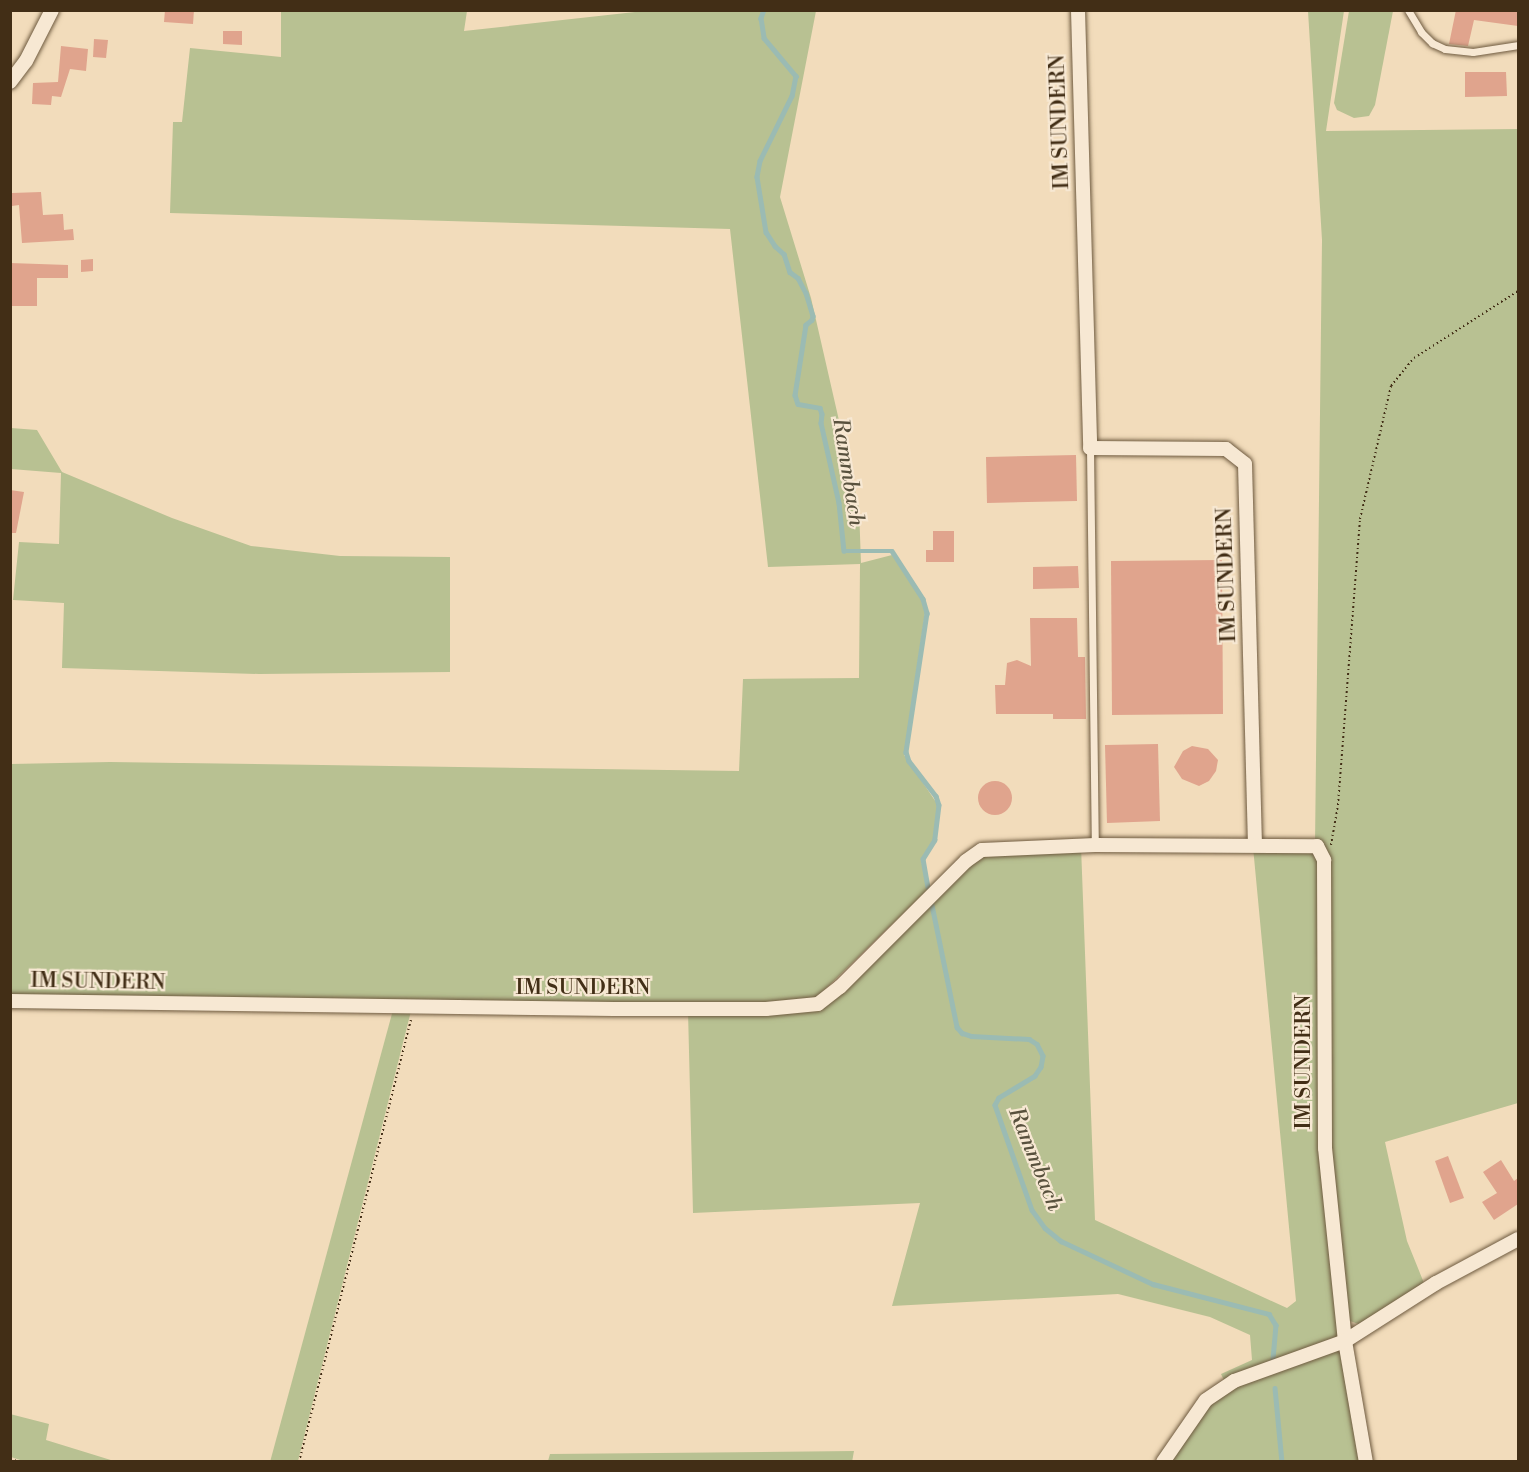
<!DOCTYPE html>
<html>
<head>
<meta charset="utf-8">
<style>
	body { margin:0 }
	#map { position:relative; width:1529px; height:1472px; overflow:hidden; background:#f2dcbb; font-family:"Libre Bodoni",serif }
	div>[style] { position:absolute }
	.green>* { inset:0; background:#b8c192 }
	.stream>* { height:4.5px; margin:-2.25px; padding:0 2.25px; transform-origin:2.25px; border-radius:2.25px; background:#9bbbb3 }
	.building>* { inset:0; background:#e0a48d }
	.round { border-radius:50% }
	.path>* { height:2px; margin-top:-1px; transform-origin:0; background:repeating-linear-gradient(90deg,#422e16 0 1.5px,transparent 0 4.5px) }
	.roads { filter:drop-shadow(0 0 2px #6e5a3f) drop-shadow(0 0 2px #6e5a3f) }
	.service>* { height:7px; margin:-3.5px; padding:0 3.5px; transform-origin:3.5px; border-radius:3.5px; background:#f7e8d3 }
	.minor>* { height:14px; margin:-7px; padding:0 7px; transform-origin:7px; border-radius:7px; background:#f7e8d3 }
	span { translate:-50% -50%; white-space:nowrap; text-align:center; line-height:1.15; -webkit-text-stroke:4.5px #f7e8d3; paint-order:stroke }
	.street-label { font-size:21px; color:#422e16 }
	.water-label { font-size:22px; color:#58513d; font-style:italic }
	.frame { position:absolute; inset:0; border:12px solid #422e16; pointer-events:none }
</style>
</head>
<body>
<div id="map">
	<div class="green">
		<div style="clip-path:polygon(281px 11px,467px 11px,464px 31px,644px 11px,816px 11px,780px 197px,811px 298px,859px 508px,861px 563px,892px 555px,922px 600px,925px 613px,904px 755px,938px 805px,934px 839px,921px 859px,927px 890px,811px 1003px,11px 999px,11px 764px,110px 762px,739px 771px,743px 679px,859px 678px,860px 564px,768px 567px,730px 229px,170px 213px,173px 122px,182px 122px,190px 48px,281px 57px)"></div>
		<div style="clip-path:polygon(1308px 11px,1344px 11px,1326px 131px,1518px 129px,1518px 1103px,1385px 1142px,1407px 1241px,1426px 1288px,1364px 1326px,1350px 1321px,1344px 1307px,1327px 1149px,1325px 860px,1315px 845px,1322px 240px)"></div>
		<div style="clip-path:polygon(1349px 11px,1393px 11px,1375px 105px,1369px 116px,1354px 118px,1337px 110px,1334px 103px)"></div>
		<div style="clip-path:polygon(11px 428px,37px 430px,62px 472px,172px 518px,251px 546px,340px 556px,450px 557px,450px 672px,259px 674px,62px 668px,64px 603px,13px 600px,19px 542px,59px 544px,61px 473px,11px 469px)"></div>
		<div style="clip-path:polygon(1081px 846px,1095px 1220px,1287px 1308px,1296px 1301px,1253px 847px,1316px 848px,1322px 860px,1323px 1147px,1344px 1340px,1226px 1384px,1221px 1374px,1252px 1360px,1250px 1335px,1210px 1317px,1118px 1294px,892px 1306px,920px 1203px,693px 1213px,688px 1011px,817px 1008px,983px 853px)"></div>
		<div style="clip-path:polygon(393px 1010px,411px 1011px,298px 1461px,270px 1462px)"></div>
		<div style="clip-path:polygon(1344px 1345px,1363px 1461px,1166px 1462px,1208px 1402px,1235px 1384px)"></div>
		<div style="clip-path:polygon(10px 1414px,49px 1424px,46px 1440px,114px 1461px,26px 1462px,11px 1457px)"></div>
		<div style="clip-path:polygon(854px 1451px,852px 1462px,548px 1461px,550px 1454px)"></div>
	</div>
	<div class="stream">
		<div style="left:764px;top:10px;width:9px;rotate:111deg"></div>
		<div style="left:761px;top:18px;width:20px;rotate:81deg"></div>
		<div style="left:764px;top:38px;width:50px;rotate:49.9deg"></div>
		<div style="left:796px;top:76px;width:20px;rotate:101deg"></div>
		<div style="left:792px;top:96px;width:72px;rotate:116.2deg"></div>
		<div style="left:760px;top:161px;width:16px;rotate:101deg"></div>
		<div style="left:757px;top:177px;width:56px;rotate:80.7deg"></div>
		<div style="left:766px;top:232px;width:17px;rotate:57deg"></div>
		<div style="left:775px;top:246px;width:12px;rotate:42deg"></div>
		<div style="left:784px;top:254px;width:19px;rotate:72deg"></div>
		<div style="left:790px;top:272px;width:10px;rotate:37deg"></div>
		<div style="left:798px;top:278px;width:17px;rotate:62deg"></div>
		<div style="left:806px;top:293px;width:24px;rotate:73deg"></div>
		<div style="left:813px;top:316px;width:4px;rotate:104deg"></div>
		<div style="left:812px;top:320px;width:8px;rotate:140deg"></div>
		<div style="left:806px;top:325px;width:71px;rotate:98.9deg"></div>
		<div style="left:795px;top:395px;width:9px;rotate:72deg"></div>
		<div style="left:798px;top:404px;width:22px;rotate:10deg"></div>
		<div style="left:820px;top:408px;width:6px;rotate:72deg"></div>
		<div style="left:822px;top:414px;width:9px;rotate:96deg"></div>
		<div style="left:821px;top:423px;width:82px;rotate:77.3deg"></div>
		<div style="left:839px;top:503px;width:48px;rotate:84.1deg"></div>
		<div style="left:844px;top:551px;width:48px"></div>
		<div style="left:892px;top:551px;width:57px;rotate:57.1deg"></div>
		<div style="left:923px;top:599px;width:15px;rotate:74deg"></div>
		<div style="left:927px;top:613px;width:141px;rotate:98.6deg"></div>
		<div style="left:906px;top:752px;width:9px;rotate:72deg"></div>
		<div style="left:909px;top:761px;width:44px;rotate:52.4deg"></div>
		<div style="left:936px;top:796px;width:9px;rotate:72deg"></div>
		<div style="left:939px;top:805px;width:35px;rotate:97deg"></div>
		<div style="left:935px;top:840px;width:22px;rotate:122deg"></div>
		<div style="left:923px;top:859px;width:28px;rotate:80deg"></div>
		<div style="left:932px;top:905px;width:125px;rotate:78.4deg"></div>
		<div style="left:957px;top:1027px;width:8px;rotate:50deg"></div>
		<div style="left:962px;top:1033px;width:9px;rotate:18deg"></div>
		<div style="left:971px;top:1036px;width:58px;rotate:3deg"></div>
		<div style="left:1029px;top:1039px;width:9px;rotate:32deg"></div>
		<div style="left:1037px;top:1044px;width:13px;rotate:63deg"></div>
		<div style="left:1043px;top:1056px;width:11px;rotate:100deg"></div>
		<div style="left:1041px;top:1067px;width:11px;rotate:124deg"></div>
		<div style="left:1035px;top:1076px;width:42px;rotate:148.6deg"></div>
		<div style="left:999px;top:1098px;width:8px;rotate:120deg"></div>
		<div style="left:995px;top:1105px;width:111px;rotate:70.6deg"></div>
		<div style="left:1032px;top:1210px;width:22px;rotate:54deg"></div>
		<div style="left:1045px;top:1228px;width:21px;rotate:39deg"></div>
		<div style="left:1061px;top:1241px;width:102px;rotate:25.1deg"></div>
		<div style="left:1153px;top:1284px;width:120px;rotate:14.5deg"></div>
		<div style="left:1269px;top:1314px;width:13px;rotate:58deg"></div>
		<div style="left:1276px;top:1325px;width:36px;rotate:95deg"></div>
		<div style="left:1275px;top:1388px;width:74px;rotate:84.6deg"></div>
	</div>
	<div class="building">
		<div style="clip-path:polygon(165px 10px,194px 10px,193px 24px,164px 22px)"></div>
		<div style="clip-path:polygon(1456px 10px,1518px 10px,1518px 26px,1474px 20px,1468px 46px,1449px 44px)"></div>
		<div style="clip-path:polygon(223px 31px,242px 31px,242px 45px,223px 44px)"></div>
		<div style="clip-path:polygon(94px 39px,108px 40px,106px 58px,93px 57px)"></div>
		<div style="clip-path:polygon(61px 46px,88px 49px,86px 71px,70px 69px,61px 97px,52px 96px,51px 105px,32px 104px,33px 83px,58px 82px)"></div>
		<div style="clip-path:polygon(1465px 72px,1506px 72px,1507px 96px,1465px 97px)"></div>
		<div style="clip-path:polygon(41px 192px,43px 215px,63px 214px,64px 230px,73px 229px,74px 240px,22px 243px,19px 205px,12px 206px,12px 193px)"></div>
		<div style="clip-path:polygon(93px 259px,93px 271px,81px 272px,81px 260px)"></div>
		<div style="clip-path:polygon(10px 263px,68px 265px,68px 278px,37px 278px,37px 306px,10px 306px)"></div>
		<div style="clip-path:polygon(1076px 455px,1077px 501px,987px 503px,986px 457px)"></div>
		<div style="clip-path:polygon(10px 490px,24px 492px,16px 533px,10px 533px)"></div>
		<div style="clip-path:polygon(933px 531px,954px 531px,954px 562px,926px 562px,926px 550px,933px 550px)"></div>
		<div style="clip-path:polygon(1222px 560px,1223px 714px,1112px 715px,1111px 561px)"></div>
		<div style="clip-path:polygon(1078px 566px,1079px 588px,1033px 589px,1033px 567px)"></div>
		<div style="clip-path:polygon(1030px 618px,1077px 618px,1078px 657px,1085px 657px,1086px 719px,1053px 719px,1053px 714px,996px 714px,995px 685px,1005px 685px,1007px 663px,1017px 660px,1031px 666px)"></div>
		<div style="clip-path:polygon(1158px 744px,1160px 821px,1107px 823px,1105px 745px)"></div>
		<div style="clip-path:polygon(1192px 746px,1208px 749px,1218px 760px,1216px 771px,1209px 781px,1199px 786px,1182px 779px,1174px 767px,1183px 751px)"></div>
		<div class="round" style="left:978px;top:781px;width:34px;height:34px"></div>
		<div style="clip-path:polygon(1448px 1156px,1464px 1198px,1450px 1203px,1435px 1161px)"></div>
		<div style="clip-path:polygon(1501px 1160px,1514px 1181px,1518px 1178px,1518px 1204px,1494px 1220px,1482px 1202px,1497px 1193px,1483px 1172px)"></div>
	</div>
	<div class="path">
		<div style="left:1331px;top:845px;width:41px;rotate:-80.1deg"></div>
		<div style="left:1338px;top:805px;width:287px;rotate:-85.6deg"></div>
		<div style="left:1360px;top:519px;width:137px;rotate:-76.9deg"></div>
		<div style="left:1391px;top:386px;width:36px;rotate:-51deg"></div>
		<div style="left:1414px;top:358px;width:124px;rotate:-32.8deg"></div>
		<div style="left:10px;top:1459px;width:11px;rotate:15deg"></div>
		<div style="left:299px;top:1462px;width:457px;rotate:-75.8deg"></div>
	</div>
	<div class="roads">
		<div class="service">
			<div style="left:1408px;top:10px;width:26px;rotate:59deg"></div>
			<div style="left:1421px;top:32px;width:16px;rotate:45deg"></div>
			<div style="left:1432px;top:43px;width:14px;rotate:25deg"></div>
			<div style="left:1445px;top:49px;width:28px;rotate:6deg"></div>
			<div style="left:1473px;top:52px;width:46px;rotate:-8.8deg"></div>
			<div style="left:1090px;top:448px;width:397px;rotate:89.3deg"></div>
		</div>
		<div class="minor">
			<div style="left:1078px;top:10px;width:438px;rotate:88.4deg"></div>
			<div style="left:1090px;top:448px;width:136px;rotate:0.4deg"></div>
			<div style="left:1226px;top:449px;width:24px;rotate:38deg"></div>
			<div style="left:1245px;top:464px;width:380px;rotate:88.5deg"></div>
			<div style="left:10px;top:82px;width:26px;rotate:-53deg"></div>
			<div style="left:26px;top:61px;width:57px;rotate:-63deg"></div>
			<div style="left:10px;top:1001px;width:604px;rotate:0.76deg"></div>
			<div style="left:614px;top:1009px;width:152px"></div>
			<div style="left:766px;top:1009px;width:52px;rotate:-5.5deg"></div>
			<div style="left:818px;top:1004px;width:28px;rotate:-38deg"></div>
			<div style="left:840px;top:987px;width:178px;rotate:-45deg"></div>
			<div style="left:966px;top:861px;width:19px;rotate:-35deg"></div>
			<div style="left:982px;top:850px;width:113px;rotate:-2.5deg"></div>
			<div style="left:1095px;top:845px;width:222px;rotate:0.3deg"></div>
			<div style="left:1317px;top:846px;width:16px;rotate:63deg"></div>
			<div style="left:1324px;top:860px;width:288px;rotate:89.8deg"></div>
			<div style="left:1325px;top:1148px;width:194px;rotate:84.1deg"></div>
			<div style="left:1345px;top:1341px;width:123px;rotate:80.2deg"></div>
			<div style="left:1163px;top:1462px;width:75px;rotate:-55.3deg"></div>
			<div style="left:1206px;top:1400px;width:34px;rotate:-34deg"></div>
			<div style="left:1234px;top:1381px;width:118px;rotate:-19.8deg"></div>
			<div style="left:1345px;top:1341px;width:108px;rotate:-32.5deg"></div>
			<div style="left:1436px;top:1283px;width:93px;rotate:-28.2deg"></div>
		</div>
	</div>
	<div class="street-label">
		<span style="left:1060px;top:122px;rotate:-92deg">IM SUNDERN</span>
		<span style="left:1227px;top:575px;rotate:-92deg">IM SUNDERN</span>
		<span style="left:98px;top:982px;rotate:1deg">IM SUNDERN</span>
		<span style="left:583px;top:988px">IM SUNDERN</span>
		<span style="left:1304px;top:1062px;rotate:-90deg">IM SUNDERN</span>
	</div>
	<div class="water-label">
		<span style="left:848px;top:472px;rotate:81deg">Rammbach</span>
		<span style="left:1035px;top:1159px;rotate:68deg">Rammbach</span>
	</div>
	<div class="frame"></div>
</div>
</body>
</html>
